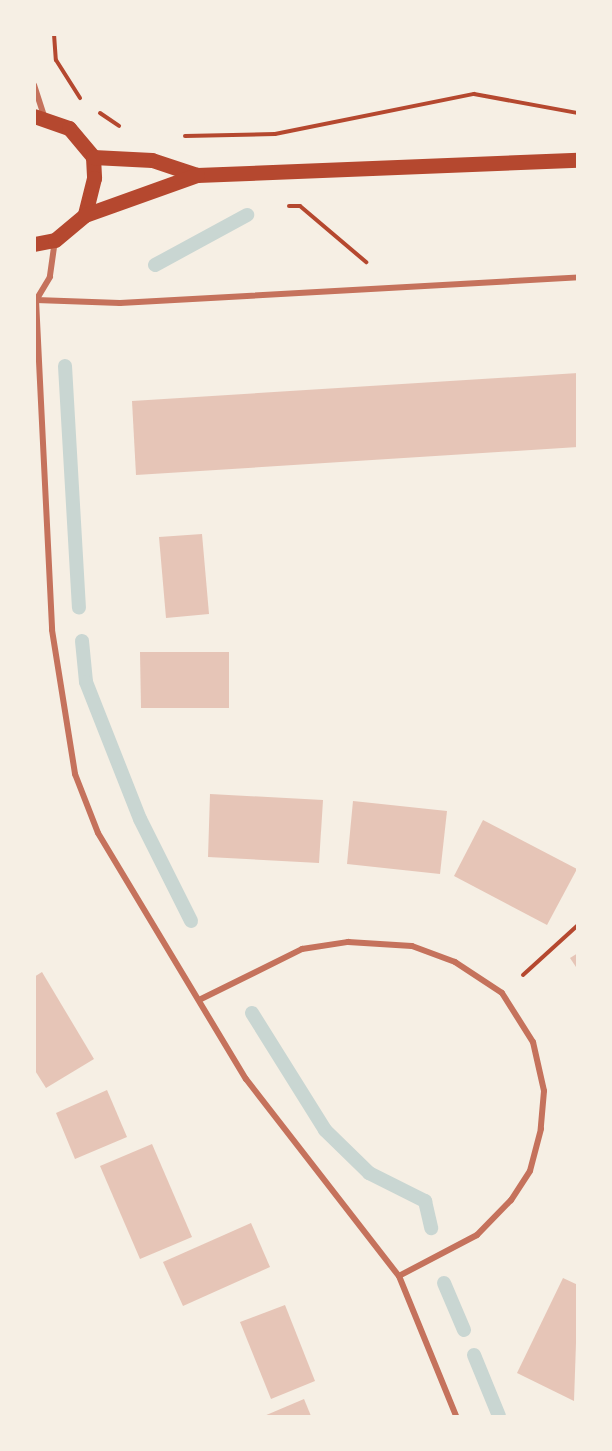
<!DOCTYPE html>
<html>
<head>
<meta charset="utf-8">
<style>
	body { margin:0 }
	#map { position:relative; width:612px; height:1451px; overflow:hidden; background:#f6efe4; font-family:Signika,sans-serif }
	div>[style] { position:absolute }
	.stream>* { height:14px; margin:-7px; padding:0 7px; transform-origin:7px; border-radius:7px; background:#c9d6d2 }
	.building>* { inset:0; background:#e6c5b7 }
	.path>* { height:4px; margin:-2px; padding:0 2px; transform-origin:2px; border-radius:2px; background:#b5482f }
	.minor>* { height:6px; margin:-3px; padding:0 3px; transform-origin:3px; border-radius:3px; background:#c5725c }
	.primary>* { height:15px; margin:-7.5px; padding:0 7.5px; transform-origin:7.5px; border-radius:7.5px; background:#b5482f }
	span { translate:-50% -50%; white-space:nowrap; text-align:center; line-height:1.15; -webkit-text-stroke:6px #f6efe4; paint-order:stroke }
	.frame { position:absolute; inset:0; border:36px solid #f6efe4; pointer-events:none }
</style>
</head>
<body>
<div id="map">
	<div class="stream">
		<div style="left:155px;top:265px;width:105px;rotate:-28.5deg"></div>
		<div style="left:65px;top:366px;width:242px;rotate:86.7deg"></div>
		<div style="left:82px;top:641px;width:41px;rotate:84.4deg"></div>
		<div style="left:86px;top:682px;width:147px;rotate:68.5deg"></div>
		<div style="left:140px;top:819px;width:114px;rotate:63.4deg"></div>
		<div style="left:252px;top:1013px;width:138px;rotate:58deg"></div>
		<div style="left:325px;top:1130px;width:62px;rotate:44.3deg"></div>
		<div style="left:369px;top:1173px;width:63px;rotate:26.6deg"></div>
		<div style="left:425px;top:1201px;width:28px;rotate:77deg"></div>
		<div style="left:444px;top:1283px;width:51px;rotate:66.9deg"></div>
		<div style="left:474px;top:1355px;width:66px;rotate:67.7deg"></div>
	</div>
	<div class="building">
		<div style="clip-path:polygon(578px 373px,578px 447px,136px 475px,132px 401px)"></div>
		<div style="clip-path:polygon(202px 534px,209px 614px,166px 618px,159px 537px)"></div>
		<div style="clip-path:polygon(140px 652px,229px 652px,229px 708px,141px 708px)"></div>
		<div style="clip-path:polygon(210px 794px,323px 800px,319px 863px,208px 857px)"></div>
		<div style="clip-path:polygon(353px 801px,447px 811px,440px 874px,347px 864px)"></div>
		<div style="clip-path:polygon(483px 820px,577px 869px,547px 925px,454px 876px)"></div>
		<div style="clip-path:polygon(578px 953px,578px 970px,570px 958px)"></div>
		<div style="clip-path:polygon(42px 972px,94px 1059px,46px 1088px,34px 1069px,34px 977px)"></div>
		<div style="clip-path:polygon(107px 1090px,127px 1137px,75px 1159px,56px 1113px)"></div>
		<div style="clip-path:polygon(152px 1144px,192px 1237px,140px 1259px,100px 1166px)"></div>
		<div style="clip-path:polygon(251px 1223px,270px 1267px,183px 1306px,163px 1262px)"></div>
		<div style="clip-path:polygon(563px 1278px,578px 1285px,574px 1401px,517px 1373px)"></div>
		<div style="clip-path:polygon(285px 1305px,315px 1381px,271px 1399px,240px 1322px)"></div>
		<div style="clip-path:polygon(304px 1399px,311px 1416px,264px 1416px)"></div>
	</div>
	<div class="path">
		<div style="left:54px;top:34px;width:26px;rotate:86deg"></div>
		<div style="left:56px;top:60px;width:45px;rotate:57.7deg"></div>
		<div style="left:100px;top:113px;width:23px;rotate:34deg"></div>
		<div style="left:185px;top:136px;width:90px;rotate:-1.3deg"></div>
		<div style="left:275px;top:134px;width:203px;rotate:-11.4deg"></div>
		<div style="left:474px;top:94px;width:106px;rotate:10.4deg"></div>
		<div style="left:289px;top:206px;width:11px"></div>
		<div style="left:300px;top:206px;width:87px;rotate:40.3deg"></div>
		<div style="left:523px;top:975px;width:74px;rotate:-42.3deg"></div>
	</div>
	<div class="minor">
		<div style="left:34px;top:85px;width:33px;rotate:72deg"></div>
		<div style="left:55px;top:240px;width:37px;rotate:98deg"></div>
		<div style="left:50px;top:277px;width:27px;rotate:121deg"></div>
		<div style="left:36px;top:300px;width:330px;rotate:87.2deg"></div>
		<div style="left:52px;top:630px;width:146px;rotate:80.9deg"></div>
		<div style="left:75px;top:774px;width:63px;rotate:68.7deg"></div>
		<div style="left:98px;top:833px;width:287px;rotate:59deg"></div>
		<div style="left:246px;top:1079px;width:249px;rotate:52.2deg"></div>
		<div style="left:399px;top:1276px;width:151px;rotate:67.8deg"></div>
		<div style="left:36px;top:300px;width:84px;rotate:2deg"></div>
		<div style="left:120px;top:303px;width:459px;rotate:-3.2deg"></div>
		<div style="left:201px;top:999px;width:113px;rotate:-26.3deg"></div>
		<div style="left:302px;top:949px;width:47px;rotate:-8.7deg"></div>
		<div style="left:348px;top:942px;width:64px;rotate:3.6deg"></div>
		<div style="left:412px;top:946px;width:46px;rotate:20.4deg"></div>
		<div style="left:455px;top:962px;width:56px;rotate:33.4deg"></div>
		<div style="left:502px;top:993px;width:58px;rotate:57.7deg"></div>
		<div style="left:533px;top:1042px;width:50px;rotate:77.3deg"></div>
		<div style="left:544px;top:1091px;width:38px;rotate:95deg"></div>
		<div style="left:541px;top:1129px;width:43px;rotate:104.7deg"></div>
		<div style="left:530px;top:1171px;width:35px;rotate:123deg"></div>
		<div style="left:511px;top:1200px;width:49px;rotate:134.2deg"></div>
		<div style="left:477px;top:1235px;width:88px;rotate:152.3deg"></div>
	</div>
	<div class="primary">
		<div style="left:34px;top:116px;width:37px;rotate:19deg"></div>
		<div style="left:69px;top:128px;width:38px;rotate:50deg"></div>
		<div style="left:93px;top:157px;width:21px;rotate:87deg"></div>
		<div style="left:94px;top:178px;width:38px;rotate:104deg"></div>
		<div style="left:93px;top:157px;width:59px;rotate:2.9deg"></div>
		<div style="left:152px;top:160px;width:47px;rotate:18.4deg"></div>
		<div style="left:197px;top:175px;width:381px;rotate:-2.3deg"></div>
		<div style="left:34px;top:244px;width:21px;rotate:-11deg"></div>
		<div style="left:55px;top:240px;width:39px;rotate:-40deg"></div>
		<div style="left:85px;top:215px;width:119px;rotate:-19.7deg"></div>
	</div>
	<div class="frame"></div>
</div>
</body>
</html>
